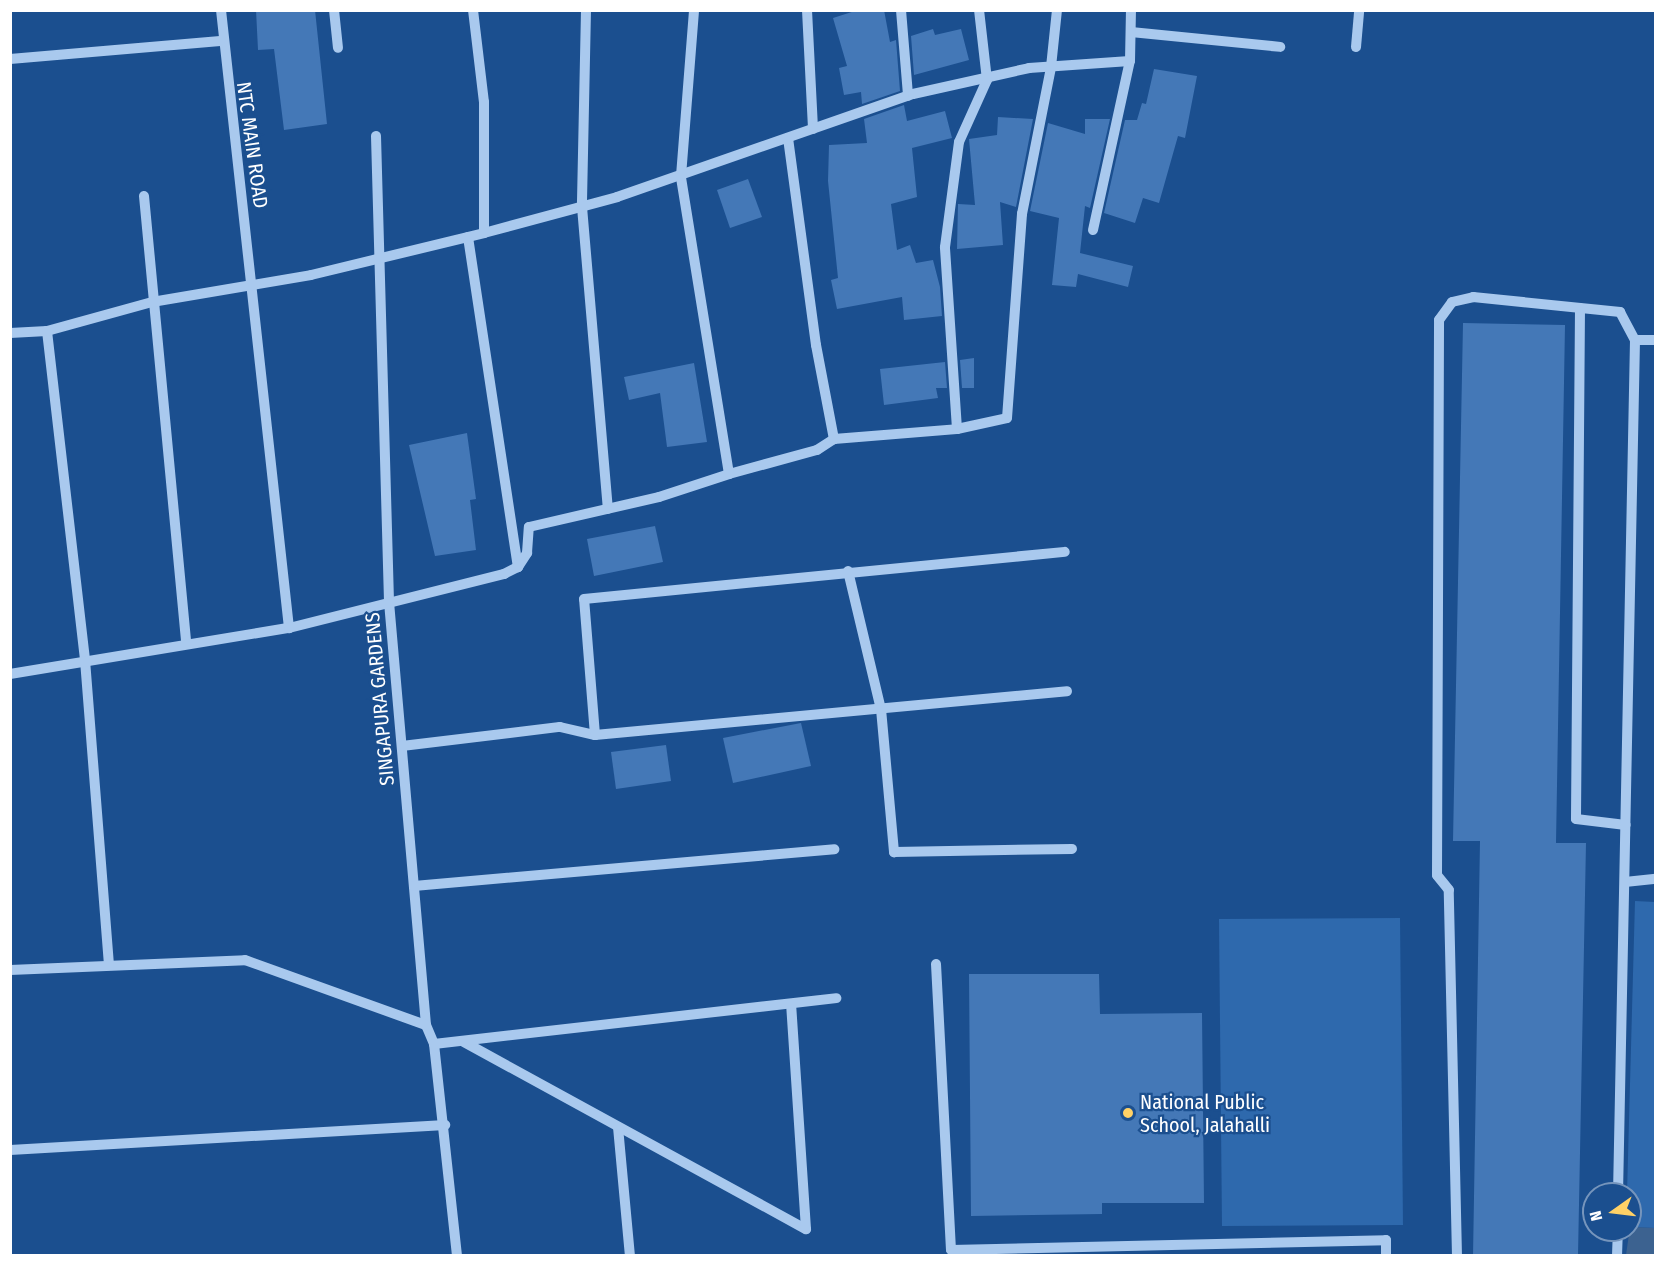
<!DOCTYPE html>
<html>
<head>
<meta charset="utf-8">
<style>
	body { margin:0 }
	#map { position:relative; width:1666px; height:1266px; overflow:hidden; background:#1b4f8f; font-family:"Fira Sans Condensed",sans-serif }
	div>[style] { position:absolute }
	.green>* { inset:0; background:#2e69ad }
	.water>* { inset:0; background:#3c6290 }
	.building>* { inset:0; background:#4478b7 }
	.minor>* { height:10px; margin:-5px; padding:0 5px; transform-origin:5px; border-radius:5px; background:#a9c9ee }
	.dots>* { width:16px; height:16px; translate:-50% -50%; box-sizing:border-box; border:3px solid #1b4f8f; border-radius:50% }
	span { translate:-50% -50%; white-space:nowrap; text-align:center; line-height:1.15; -webkit-text-stroke:4.5px #1b4f8f; paint-order:stroke }
	.street-label { font-size:20px; color:#fff }
	.poi-label { font-size:20px; color:#fff }
	.left { translate:0 -50%; text-align:left }
	.frame { position:absolute; inset:0; border:12px solid #fff; pointer-events:none }
	.north { position:absolute; left:1582px; top:1182px; width:60px; height:60px; box-sizing:border-box; background:#1b4f8f; border:2px solid #7695bc; border-radius:50%; rotate:256deg; font-size:16px; font-weight:700; line-height:24px; text-align:center; color:#fff }
	.north::after { content:''; display:block; margin:auto; width:21px; height:27px; background:#ffd166; clip-path:polygon(50% 0,100% 100%,50% 72%,0 100%) }
</style>
</head>
<body>
<div id="map">
	<div class="green">
		<div style="clip-path:polygon(1635px 901px,1655px 902px,1655px 1228px,1630px 1227px,1627px 1194px)"></div>
		<div style="clip-path:polygon(1400px 918px,1403px 1225px,1222px 1226px,1219px 919px)"></div>
	</div>
	<div class="water">
		<div style="clip-path:polygon(1630px 1227px,1655px 1228px,1655px 1255px,1626px 1255px)"></div>
	</div>
	<div class="building">
		<div style="clip-path:polygon(256px 10px,315px 10px,327px 124px,284px 130px,274px 49px,258px 50px)"></div>
		<div style="clip-path:polygon(858px 10px,884px 10px,890px 42px,896px 40px,900px 91px,862px 104px,861px 92px,844px 95px,839px 68px,847px 66px,833px 18px)"></div>
		<div style="clip-path:polygon(933px 29px,935px 35px,961px 29px,969px 60px,914px 75px,911px 36px)"></div>
		<div style="clip-path:polygon(1154px 69px,1197px 76px,1185px 138px,1178px 136px,1159px 203px,1143px 198px,1135px 223px,1104px 213px,1125px 120px,1137px 120px,1142px 103px,1146px 104px)"></div>
		<div style="clip-path:polygon(904px 105px,907px 121px,945px 111px,952px 138px,912px 148px,917px 197px,891px 204px,897px 250px,910px 245px,916px 263px,933px 260px,940px 287px,942px 316px,904px 320px,902px 297px,837px 309px,831px 280px,838px 278px,828px 181px,829px 145px,867px 143px,864px 119px)"></div>
		<div style="clip-path:polygon(998px 117px,1033px 119px,1016px 207px,1000px 202px,1003px 245px,957px 249px,958px 204px,975px 205px,969px 139px,997px 135px)"></div>
		<div style="clip-path:polygon(1085px 119px,1110px 119px,1090px 208px,1085px 206px,1080px 253px,1133px 266px,1128px 287px,1078px 274px,1076px 287px,1052px 285px,1059px 218px,1030px 211px,1048px 123px,1085px 134px)"></div>
		<div style="clip-path:polygon(748px 179px,762px 217px,730px 228px,717px 190px)"></div>
		<div style="clip-path:polygon(1463px 323px,1565px 325px,1556px 843px,1586px 843px,1578px 1256px,1473px 1256px,1480px 841px,1453px 841px)"></div>
		<div style="clip-path:polygon(974px 358px,974px 388px,962px 388px,960px 360px)"></div>
		<div style="clip-path:polygon(945px 362px,947px 388px,936px 388px,938px 398px,884px 405px,880px 369px)"></div>
		<div style="clip-path:polygon(694px 363px,707px 442px,667px 447px,660px 393px,629px 400px,624px 377px)"></div>
		<div style="clip-path:polygon(467px 433px,476px 499px,470px 500px,476px 550px,435px 556px,409px 445px)"></div>
		<div style="clip-path:polygon(655px 526px,663px 562px,594px 576px,587px 539px)"></div>
		<div style="clip-path:polygon(801px 723px,811px 766px,733px 783px,723px 738px)"></div>
		<div style="clip-path:polygon(666px 745px,671px 781px,616px 789px,611px 752px)"></div>
		<div style="clip-path:polygon(969px 974px,1099px 974px,1100px 1014px,1202px 1013px,1204px 1203px,1102px 1203px,1102px 1214px,971px 1216px)"></div>
	</div>
	<div class="minor">
		<div style="left:221px;top:10px;width:622px;rotate:83.72deg"></div>
		<div style="left:334px;top:10px;width:38px;rotate:84deg"></div>
		<div style="left:473px;top:10px;width:93px;rotate:83.2deg"></div>
		<div style="left:484px;top:102px;width:131px;rotate:90deg"></div>
		<div style="left:586px;top:10px;width:197px;rotate:91.2deg"></div>
		<div style="left:582px;top:207px;width:303px;rotate:85.1deg"></div>
		<div style="left:807px;top:10px;width:119px;rotate:87.1deg"></div>
		<div style="left:901px;top:10px;width:86px;rotate:85.3deg"></div>
		<div style="left:1131px;top:32px;width:150px;rotate:5.7deg"></div>
		<div style="left:1356px;top:47px;width:37px;rotate:-85deg"></div>
		<div style="left:10px;top:59px;width:211px;rotate:-4.9deg"></div>
		<div style="left:376px;top:136px;width:466px;rotate:88.4deg"></div>
		<div style="left:389px;top:602px;width:425px;rotate:85deg"></div>
		<div style="left:426px;top:1025px;width:21px;rotate:67deg"></div>
		<div style="left:434px;top:1044px;width:213px;rotate:83.8deg"></div>
		<div style="left:788px;top:138px;width:209px;rotate:82.3deg"></div>
		<div style="left:816px;top:345px;width:96px;rotate:79.2deg"></div>
		<div style="left:144px;top:196px;width:450px;rotate:84.6deg"></div>
		<div style="left:1093px;top:230px;width:173px;rotate:-77.7deg"></div>
		<div style="left:468px;top:237px;width:334px;rotate:81.4deg"></div>
		<div style="left:1580px;top:308px;width:511px;rotate:90.45deg"></div>
		<div style="left:1576px;top:819px;width:50px;rotate:6.8deg"></div>
		<div style="left:47px;top:331px;width:331px;rotate:83.4deg"></div>
		<div style="left:85px;top:660px;width:306px;rotate:85.5deg"></div>
		<div style="left:10px;top:333px;width:37px;rotate:-3deg"></div>
		<div style="left:47px;top:331px;width:109px;rotate:-15.4deg"></div>
		<div style="left:152px;top:302px;width:161px;rotate:-9.6deg"></div>
		<div style="left:311px;top:275px;width:178px;rotate:-13.6deg"></div>
		<div style="left:484px;top:233px;width:138px;rotate:-15.1deg"></div>
		<div style="left:617px;top:197px;width:313px;rotate:-19.2deg"></div>
		<div style="left:913px;top:94px;width:119px;rotate:-12.6deg"></div>
		<div style="left:1029px;top:68px;width:101px;rotate:-4deg"></div>
		<div style="left:1130px;top:61px;width:51px;rotate:-88.9deg"></div>
		<div style="left:1635px;top:340px;width:21px"></div>
		<div style="left:957px;top:429px;width:182px;rotate:-93.8deg"></div>
		<div style="left:945px;top:247px;width:106px;rotate:-82.4deg"></div>
		<div style="left:959px;top:142px;width:68px;rotate:-65.7deg"></div>
		<div style="left:987px;top:80px;width:70px;rotate:-96.5deg"></div>
		<div style="left:729px;top:474px;width:91px;rotate:-15.3deg"></div>
		<div style="left:817px;top:450px;width:20px;rotate:-33deg"></div>
		<div style="left:834px;top:439px;width:123px;rotate:-4.6deg"></div>
		<div style="left:957px;top:429px;width:51px;rotate:-12.4deg"></div>
		<div style="left:1007px;top:418px;width:205px;rotate:-85.8deg"></div>
		<div style="left:1022px;top:214px;width:150px;rotate:-78.8deg"></div>
		<div style="left:1051px;top:67px;width:57px;rotate:-84deg"></div>
		<div style="left:848px;top:571px;width:142px;rotate:76.6deg"></div>
		<div style="left:881px;top:709px;width:144px;rotate:84.8deg"></div>
		<div style="left:894px;top:852px;width:178px;rotate:-1deg"></div>
		<div style="left:10px;top:674px;width:283px;rotate:-9.4deg"></div>
		<div style="left:289px;top:628px;width:222px;rotate:-14.1deg"></div>
		<div style="left:504px;top:574px;width:16px;rotate:-27deg"></div>
		<div style="left:518px;top:567px;width:17px;rotate:-57deg"></div>
		<div style="left:527px;top:553px;width:26px;rotate:-86deg"></div>
		<div style="left:529px;top:527px;width:133px;rotate:-13deg"></div>
		<div style="left:659px;top:497px;width:74px;rotate:-18.2deg"></div>
		<div style="left:729px;top:474px;width:302px;rotate:-99.2deg"></div>
		<div style="left:681px;top:176px;width:167px;rotate:-85.5deg"></div>
		<div style="left:595px;top:735px;width:136px;rotate:-94.6deg"></div>
		<div style="left:584px;top:599px;width:483px;rotate:-5.6deg"></div>
		<div style="left:402px;top:746px;width:159px;rotate:-6.9deg"></div>
		<div style="left:560px;top:727px;width:36px;rotate:13deg"></div>
		<div style="left:595px;top:735px;width:474px;rotate:-5.3deg"></div>
		<div style="left:1625px;top:882px;width:31px;rotate:-6deg"></div>
		<div style="left:414px;top:886px;width:422px;rotate:-5deg"></div>
		<div style="left:936px;top:964px;width:286px;rotate:87deg"></div>
		<div style="left:951px;top:1250px;width:435px;rotate:-1.3deg"></div>
		<div style="left:1386px;top:1240px;width:16px;rotate:90deg"></div>
		<div style="left:10px;top:970px;width:235px;rotate:-2.4deg"></div>
		<div style="left:245px;top:960px;width:192px;rotate:19.8deg"></div>
		<div style="left:464px;top:1042px;width:390px;rotate:28.7deg"></div>
		<div style="left:806px;top:1229px;width:225px;rotate:-93.8deg"></div>
		<div style="left:434px;top:1044px;width:405px;rotate:-6.5deg"></div>
		<div style="left:618px;top:1127px;width:130px;rotate:84.7deg"></div>
		<div style="left:10px;top:1150px;width:436px;rotate:-3.3deg"></div>
		<div style="left:1457px;top:1256px;width:366px;rotate:-91.3deg"></div>
		<div style="left:1449px;top:890px;width:19px;rotate:-129deg"></div>
		<div style="left:1437px;top:875px;width:555px;rotate:-89.79deg"></div>
		<div style="left:1439px;top:320px;width:22px;rotate:-54deg"></div>
		<div style="left:1452px;top:302px;width:22px;rotate:-13deg"></div>
		<div style="left:1473px;top:297px;width:148px;rotate:5.8deg"></div>
		<div style="left:1620px;top:312px;width:32px;rotate:62deg"></div>
		<div style="left:1635px;top:340px;width:854px;rotate:91.14deg"></div>
		<div style="left:1617px;top:1256px;width:26px;rotate:-88deg"></div>
	</div>
	<div class="dots">
		<div style="left:1128px;top:1113px;background:#ffd166"></div>
	</div>
	<div class="street-label">
		<span style="left:252px;top:145px;rotate:82deg">NTC MAIN ROAD</span>
		<span style="left:380px;top:699px;rotate:-95deg">SINGAPURA GARDENS</span>
	</div>
	<div class="poi-label">
		<span class="left" style="left:1140px;top:1114px">National Public<br>School, Jalahalli</span>
	</div>
	<div class="frame"></div>
	<div class="north">N</div>
</div>
</body>
</html>
